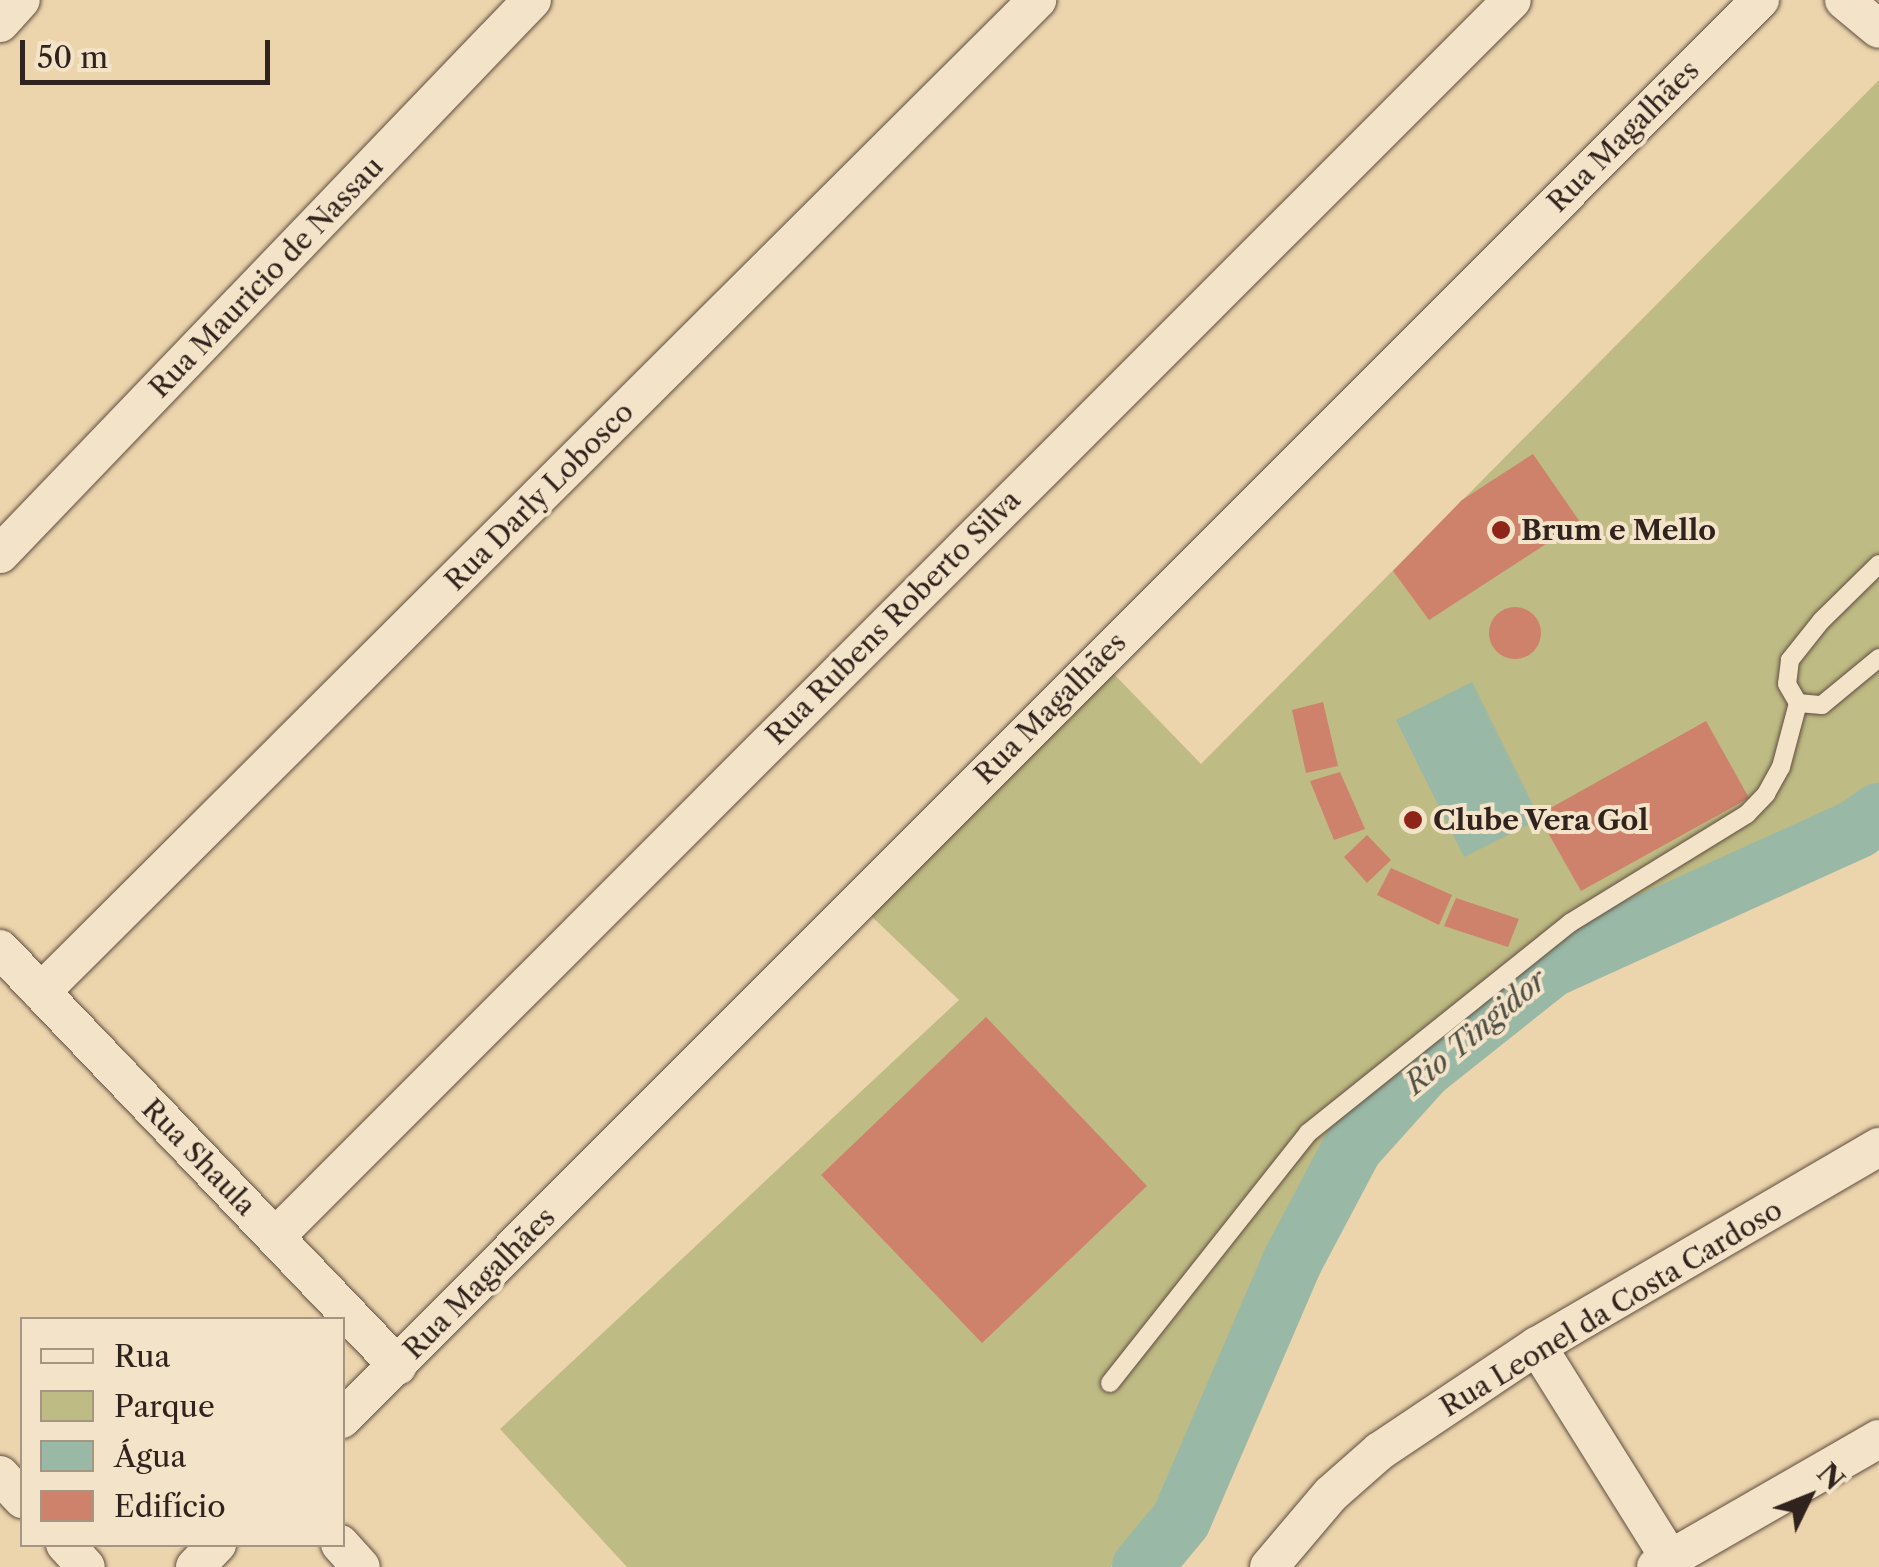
<!DOCTYPE html>
<html>
<head>
<meta charset="utf-8">
<style>
	body { margin:0 }
	#map { position:relative; width:1879px; height:1567px; overflow:hidden; background:#ecd4ac; font-family:"Libre Caslon Text",serif }
	div>[style] { position:absolute }
	.green>* { inset:0; background:#bfbb84 }
	.water>* { inset:0; background:#99b8a6 }
	.river>* { height:60px; margin:-30px; padding:0 30px; transform-origin:30px; border-radius:30px; background:#99b8a6 }
	.building>* { inset:0; background:#ce816b }
	.round { border-radius:50% }
	.roads { filter:drop-shadow(0 0 2px #5f4e40) drop-shadow(0 0 2px #5f4e40) }
	.lane>* { height:18px; margin:-9px; padding:0 9px; transform-origin:9px; border-radius:9px; background:#f3e3c9 }
	.street>* { height:38px; margin:-19px; padding:0 19px; transform-origin:19px; border-radius:19px; background:#f3e3c9 }
	.dots>* { width:28px; height:28px; translate:-50% -50%; box-sizing:border-box; border:5px solid #f3e3c9; border-radius:50% }
	span { translate:-50% -50%; white-space:nowrap; text-align:center; line-height:1.15; -webkit-text-stroke:8px #f3e3c9; paint-order:stroke }
	.street-label { font-size:28px; color:#30221c }
	.poi-label { font-size:28px; color:#30221c; font-weight:700 }
	.left { translate:0 -50%; text-align:left }
	.water-label { font-size:30px; color:#504f45; font-style:italic }
	.legend { position:absolute; left:20px; top:1317px; width:325px; height:230px; box-sizing:border-box; background:#f3e3c9; border:2px solid #a59684; margin:0; padding:12px 18px; list-style:none; font-size:30px; color:#30221c }
	.legend li { display:flex; align-items:center; gap:20px; height:50px }
	.legend b { width:50px; border:2px solid #a59684 }
	.north { position:absolute; left:1759px; top:1447px; width:100px; height:100px; -webkit-text-stroke:8px #f3e3c9; paint-order:stroke; rotate:47deg; font-size:28px; font-weight:700; line-height:40px; text-align:center; color:#30221c }
	.north::after { content:''; display:block; margin:auto; width:35px; height:45px; background:#30221c; clip-path:polygon(50% 0,100% 100%,50% 72%,0 100%) }
	.scale { position:absolute; left:20px; top:40px; width:250px; height:45px; box-sizing:border-box; border:5px solid #30221c; border-top:0; padding-left:12px; font-size:30px; line-height:35px; white-space:nowrap; color:#30221c; -webkit-text-stroke:8px #f3e3c9; paint-order:stroke }
</style>
</head>
<body>
<div id="map">
	<div class="green">
		<div style="clip-path:polygon(1879px 80px,1879px 813px,1858px 828px,1550px 968px,1423px 1069px,1298px 1196px,1156px 1514px,1111px 1567px,627px 1567px,500px 1429px,959px 1000px,865px 910px,1110px 670px,1201px 764px)"></div>
	</div>
	<div class="water">
		<div style="clip-path:polygon(1472px 682px,1540px 819px,1464px 857px,1396px 720px)"></div>
	</div>
	<div class="river">
		<div style="left:1142px;top:1567px;width:61px;rotate:-50.3deg"></div>
		<div style="left:1181px;top:1520px;width:281px;rotate:-66.7deg"></div>
		<div style="left:1292px;top:1262px;width:130px;rotate:-62.1deg"></div>
		<div style="left:1353px;top:1147px;width:105px;rotate:-48.1deg"></div>
		<div style="left:1423px;top:1069px;width:162px;rotate:-38.5deg"></div>
		<div style="left:1550px;top:968px;width:338px;rotate:-24.4deg"></div>
		<div style="left:1858px;top:828px;width:26px;rotate:-36deg"></div>
	</div>
	<div class="building">
		<div style="clip-path:polygon(1533px 454px,1580px 522px,1429px 620px,1393px 571px,1462px 500px)"></div>
		<div class="round" style="left:1489px;top:607px;width:52px;height:52px"></div>
		<div style="clip-path:polygon(1323px 702px,1338px 766px,1306px 773px,1292px 710px)"></div>
		<div style="clip-path:polygon(1706px 721px,1749px 798px,1581px 891px,1538px 815px)"></div>
		<div style="clip-path:polygon(1340px 772px,1365px 829px,1334px 840px,1310px 781px)"></div>
		<div style="clip-path:polygon(1367px 835px,1391px 860px,1367px 883px,1344px 857px)"></div>
		<div style="clip-path:polygon(1391px 868px,1452px 895px,1439px 925px,1377px 895px)"></div>
		<div style="clip-path:polygon(1456px 898px,1519px 919px,1508px 947px,1444px 926px)"></div>
		<div style="clip-path:polygon(986px 1017px,1147px 1186px,982px 1343px,821px 1175px)"></div>
	</div>
	<div class="roads">
		<div class="lane">
			<div style="left:1879px;top:564px;width:81px;rotate:135.5deg"></div>
			<div style="left:1821px;top:621px;width:50px;rotate:128.5deg"></div>
			<div style="left:1790px;top:660px;width:24px;rotate:97deg"></div>
			<div style="left:1787px;top:684px;width:22px;rotate:60deg"></div>
			<div style="left:1798px;top:703px;width:24px;rotate:5deg"></div>
			<div style="left:1822px;top:705px;width:74px;rotate:-39.5deg"></div>
			<div style="left:1110px;top:1383px;width:319px;rotate:-51.6deg"></div>
			<div style="left:1308px;top:1133px;width:336px;rotate:-38.7deg"></div>
			<div style="left:1570px;top:923px;width:208px;rotate:-31.6deg"></div>
			<div style="left:1747px;top:814px;width:28px;rotate:-46deg"></div>
			<div style="left:1766px;top:794px;width:31px;rotate:-61deg"></div>
			<div style="left:1781px;top:767px;width:66px;rotate:-75.1deg"></div>
		</div>
		<div class="street">
			<div style="left:1844px;top:0;width:45px;rotate:39.6deg"></div>
			<div style="left:0;top:23px;width:31px;rotate:-48deg"></div>
			<div style="left:0;top:554px;width:768px;rotate:-46.16deg"></div>
			<div style="left:0;top:949px;width:576px;rotate:46.34deg"></div>
			<div style="left:41px;top:992px;width:1406px;rotate:-44.88deg"></div>
			<div style="left:275px;top:1237px;width:1749px;rotate:-45deg"></div>
			<div style="left:1537px;top:1346px;width:261px;rotate:58deg"></div>
			<div style="left:342px;top:1419px;width:2006px;rotate:-45.02deg"></div>
			<div style="left:0;top:1475px;width:33px;rotate:47deg"></div>
			<div style="left:65px;top:1544px;width:31px;rotate:48deg"></div>
			<div style="left:340px;top:1544px;width:31px;rotate:48deg"></div>
			<div style="left:195px;top:1567px;width:32px;rotate:-46deg"></div>
			<div style="left:1269px;top:1567px;width:96px;rotate:-49.7deg"></div>
			<div style="left:1331px;top:1494px;width:65px;rotate:-41.3deg"></div>
			<div style="left:1380px;top:1451px;width:189px;rotate:-33.8deg"></div>
			<div style="left:1537px;top:1346px;width:396px;rotate:-30.2deg"></div>
			<div style="left:1656px;top:1567px;width:257px;rotate:-29.9deg"></div>
		</div>
	</div>
	<div class="dots">
		<div style="left:1501px;top:530px;background:#8f2418"></div>
		<div style="left:1413px;top:820px;background:#8f2418"></div>
	</div>
	<div class="street-label">
		<span style="left:1623px;top:136px;rotate:-45deg">Rua Magalhães</span>
		<span style="left:266px;top:277px;rotate:-46deg">Rua Mauricio de Nassau</span>
		<span style="left:539px;top:496px;rotate:-45deg">Rua Darly Lobosco</span>
		<span style="left:893px;top:617px;rotate:-45deg">Rua Rubens Roberto Silva</span>
		<span style="left:1050px;top:708px;rotate:-45deg">Rua Magalhães</span>
		<span style="left:199px;top:1157px;rotate:46deg">Rua Shaula</span>
		<span style="left:479px;top:1283px;rotate:-45deg">Rua Magalhães</span>
		<span style="left:1611px;top:1308px;rotate:-31deg">Rua Leonel da Costa Cardoso</span>
	</div>
	<div class="poi-label">
		<span class="left" style="left:1521px;top:530px">Brum e Mello</span>
		<span class="left" style="left:1433px;top:820px">Clube Vera Gol</span>
	</div>
	<div class="water-label">
		<span style="left:1476px;top:1032px;rotate:-40deg">Rio Tingidor</span>
	</div>
	<ul class="legend">
	<li><b style="height:12px;background:#f3e3c9"></b>Rua</li>
	<li><b style="height:28px;background:#bfbb84"></b>Parque</li>
	<li><b style="height:28px;background:#99b8a6"></b>Água</li>
	<li><b style="height:28px;background:#ce816b"></b>Edifício</li>
	</ul>
	<div class="north">N</div>
	<div class="scale">50 m</div>
</div>
</body>
</html>
